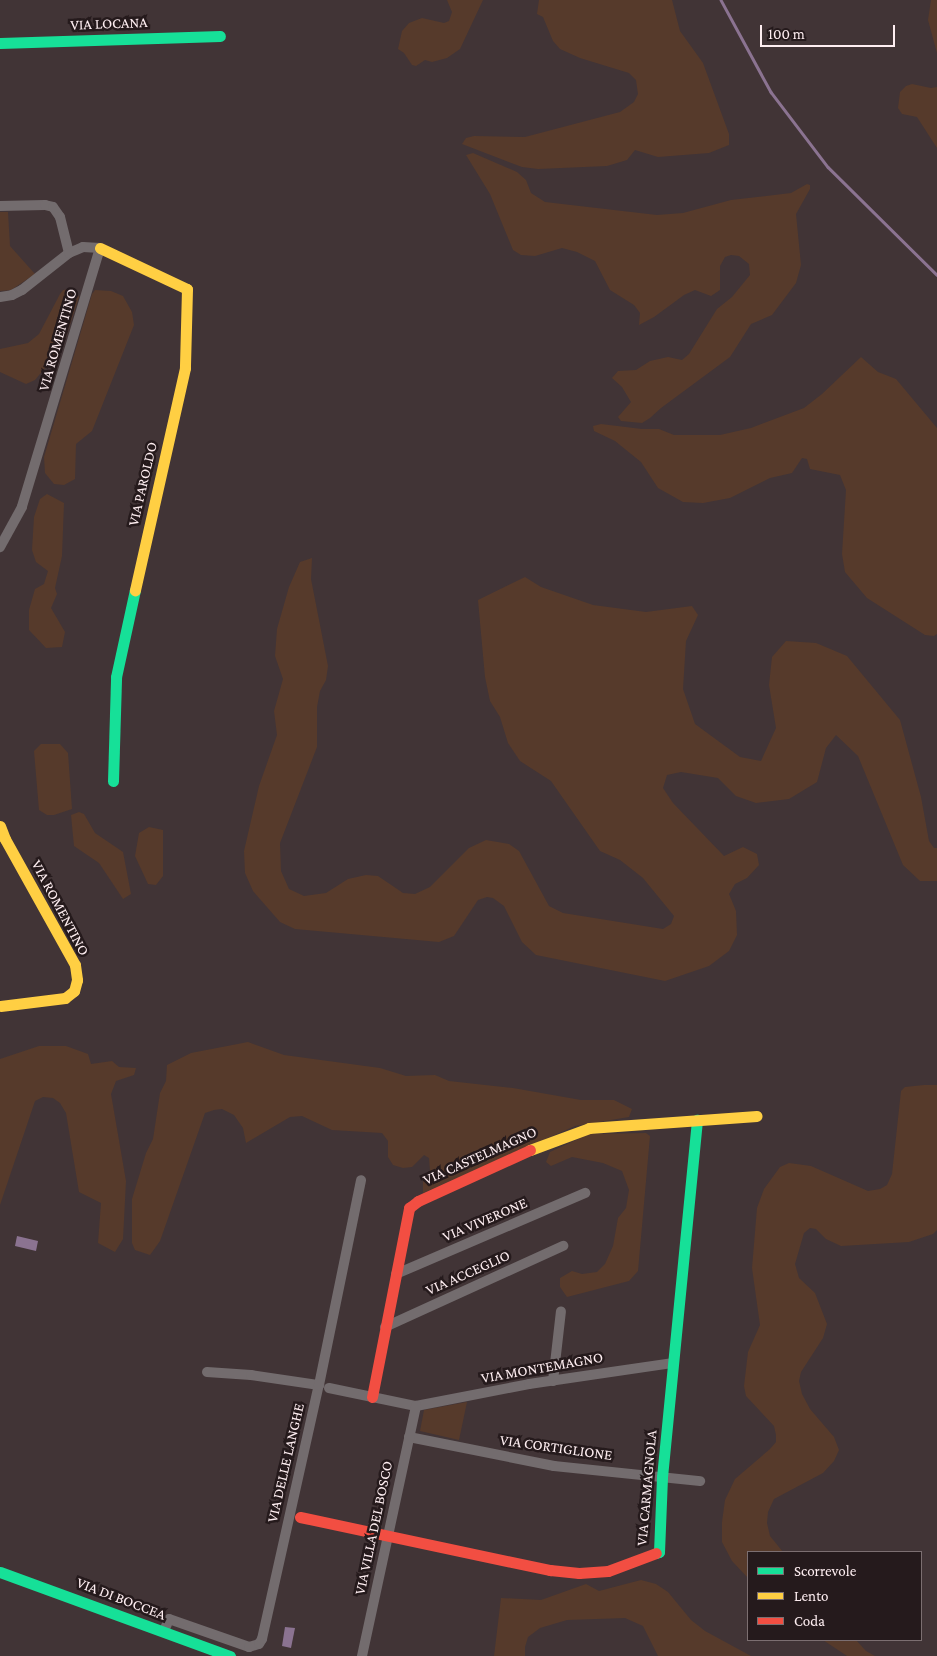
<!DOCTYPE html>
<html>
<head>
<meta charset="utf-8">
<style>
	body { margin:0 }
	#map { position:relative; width:937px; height:1656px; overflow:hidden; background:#413436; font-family:"Crimson Pro",serif }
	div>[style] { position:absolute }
	.green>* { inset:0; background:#563a2b }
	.water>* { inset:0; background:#8b7391 }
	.stream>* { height:2.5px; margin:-1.25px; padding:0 1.25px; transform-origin:1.25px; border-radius:1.25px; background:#8b7391 }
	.street>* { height:10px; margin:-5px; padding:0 5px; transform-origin:5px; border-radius:5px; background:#736c6e }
	.fast>* { height:11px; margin:-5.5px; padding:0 5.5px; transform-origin:5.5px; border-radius:5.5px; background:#16e098 }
	.slow>* { height:11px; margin:-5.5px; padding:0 5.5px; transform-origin:5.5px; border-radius:5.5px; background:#ffcf43 }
	.jam>* { height:11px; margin:-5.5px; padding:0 5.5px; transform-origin:5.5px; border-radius:5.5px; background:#f24e42 }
	span { translate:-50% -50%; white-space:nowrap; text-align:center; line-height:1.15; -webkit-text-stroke:5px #251a1c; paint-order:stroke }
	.street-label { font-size:15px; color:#feeef1 }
	.legend { position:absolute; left:747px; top:1551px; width:175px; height:90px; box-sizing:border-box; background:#251a1c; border:1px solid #7c6f71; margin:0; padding:6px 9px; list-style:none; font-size:15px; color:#feeef1 }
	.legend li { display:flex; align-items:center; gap:10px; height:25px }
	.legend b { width:25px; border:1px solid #7c6f71 }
	.scale { position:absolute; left:760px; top:25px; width:135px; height:22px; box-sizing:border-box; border:2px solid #feeef1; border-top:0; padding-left:6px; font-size:15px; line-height:18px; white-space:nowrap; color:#feeef1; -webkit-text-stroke:4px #251a1c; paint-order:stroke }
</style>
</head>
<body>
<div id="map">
	<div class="green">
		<div style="clip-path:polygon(447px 0,483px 0,460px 49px,447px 58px,432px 62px,425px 60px,416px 66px,412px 65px,404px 53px,398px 49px,402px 31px,409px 23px,422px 18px,444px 23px,449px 21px,452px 12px)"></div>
		<div style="clip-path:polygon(539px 0,672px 0,680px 31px,703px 63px,729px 134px,729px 145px,709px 153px,658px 157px,635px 150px,627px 160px,607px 166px,538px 169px,522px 167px,462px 144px,466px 138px,474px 136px,525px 137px,620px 112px,634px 102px,638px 94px,636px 80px,629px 73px,580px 58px,560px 49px,553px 41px,543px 17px,537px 14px)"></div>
		<div style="clip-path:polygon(931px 0,937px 0,937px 53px,928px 20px)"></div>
		<div style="clip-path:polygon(912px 84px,931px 88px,937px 87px,937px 148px,917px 117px,902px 114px,898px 108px,900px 92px,906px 86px)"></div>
		<div style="clip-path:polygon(473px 153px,517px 172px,526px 180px,531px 193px,545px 202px,657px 215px,683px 213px,731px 200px,791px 193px,807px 184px,810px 185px,810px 189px,796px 214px,801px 265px,796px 283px,772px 315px,751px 324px,730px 357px,661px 408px,650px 418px,642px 423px,621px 421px,618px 417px,631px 402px,622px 387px,612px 378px,618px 371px,636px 370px,650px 361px,668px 357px,682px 360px,689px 354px,717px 309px,732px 297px,750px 275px,749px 264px,739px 256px,731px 255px,725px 257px,720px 266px,720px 290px,711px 296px,695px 290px,684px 295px,654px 317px,639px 325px,640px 313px,634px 305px,610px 290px,595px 261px,577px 252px,562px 248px,535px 256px,521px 255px,513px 250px,490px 194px,466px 155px)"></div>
		<div style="clip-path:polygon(0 212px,8px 212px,10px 246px,35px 274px,11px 290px,0 291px)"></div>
		<div style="clip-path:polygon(71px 289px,75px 291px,79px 297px,63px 346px,35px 380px,26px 384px,0 372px,0 349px,28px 343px,39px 334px,60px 294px,63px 290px)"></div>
		<div style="clip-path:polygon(95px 290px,111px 291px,123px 296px,132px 312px,134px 325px,92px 431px,76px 444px,75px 479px,64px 485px,54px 484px,45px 473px,44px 457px,92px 294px)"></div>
		<div style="clip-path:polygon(861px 357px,878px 372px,896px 379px,937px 428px,937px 634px,934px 636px,925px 635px,867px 598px,845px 572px,842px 554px,846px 490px,840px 475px,810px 469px,807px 459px,802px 458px,792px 473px,770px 478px,730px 498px,703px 503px,683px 502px,658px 488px,641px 462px,615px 441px,594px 431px,593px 426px,601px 424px,642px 429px,659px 429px,674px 435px,720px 435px,751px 428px,804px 408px,822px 394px)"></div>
		<div style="clip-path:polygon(47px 494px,64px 503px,62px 556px,55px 588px,57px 594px,51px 608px,65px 632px,62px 647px,46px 648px,29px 630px,29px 610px,35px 589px,44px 584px,48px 571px,36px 562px,32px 550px,34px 517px,40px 499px)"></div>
		<div style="clip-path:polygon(312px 558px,311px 579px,328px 666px,326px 680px,320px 691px,317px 707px,317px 747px,280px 843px,281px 871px,289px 889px,304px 896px,326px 893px,348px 879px,366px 875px,378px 876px,403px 893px,415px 894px,430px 887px,469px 848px,486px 840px,509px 844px,519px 851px,549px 906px,563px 913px,663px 929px,671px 924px,674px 916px,643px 878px,620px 860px,600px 851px,551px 781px,520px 761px,508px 743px,500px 717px,490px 701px,485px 677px,478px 600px,525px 577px,541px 587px,593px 605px,646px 612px,692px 606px,698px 615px,686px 641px,683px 689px,695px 724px,740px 757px,761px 761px,776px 728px,769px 685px,772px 657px,786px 641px,816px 643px,847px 656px,900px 720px,921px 797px,929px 841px,934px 848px,937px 848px,937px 881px,920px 881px,903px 865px,858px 756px,836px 735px,826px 748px,817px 782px,789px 799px,756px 803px,736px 796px,718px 778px,681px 772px,667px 775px,663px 788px,673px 803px,724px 856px,743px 847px,757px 854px,759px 865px,747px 878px,735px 884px,729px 894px,736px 911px,737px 935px,729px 951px,709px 966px,665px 981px,536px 955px,522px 942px,504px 906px,493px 898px,487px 897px,478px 900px,454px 936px,439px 942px,295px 929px,280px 922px,253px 891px,245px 873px,244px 851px,259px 786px,277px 735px,274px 711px,283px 679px,275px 656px,277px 629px,289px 587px,300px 562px)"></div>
		<div style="clip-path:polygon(41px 744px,60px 744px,68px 753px,72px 809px,54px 815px,47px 815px,39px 810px,34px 751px)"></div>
		<div style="clip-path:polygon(79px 812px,84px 814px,95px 833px,123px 852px,131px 894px,123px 899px,99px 863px,74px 846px,71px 815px)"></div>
		<div style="clip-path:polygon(149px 827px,163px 830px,163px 876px,156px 885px,148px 884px,135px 856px,139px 833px)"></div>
		<div style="clip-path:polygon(248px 1042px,284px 1055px,380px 1068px,406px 1076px,435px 1075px,449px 1081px,513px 1088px,581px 1100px,614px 1100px,632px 1109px,629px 1117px,575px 1126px,423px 1193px,423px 1182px,430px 1171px,429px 1158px,424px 1155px,412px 1167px,403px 1168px,393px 1165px,388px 1157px,388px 1141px,382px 1133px,332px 1130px,302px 1116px,290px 1117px,246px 1143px,243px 1128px,234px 1115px,222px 1109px,214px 1110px,205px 1113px,160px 1241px,150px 1255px,135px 1250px,132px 1243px,132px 1199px,146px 1153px,153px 1139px,160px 1093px,166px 1081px,167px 1065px,191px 1053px)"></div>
		<div style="clip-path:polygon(39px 1046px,66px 1046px,88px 1054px,91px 1064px,112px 1061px,119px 1067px,136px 1068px,134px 1075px,116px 1081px,111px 1094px,126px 1181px,123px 1239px,115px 1252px,98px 1243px,101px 1203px,79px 1192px,66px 1113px,60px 1103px,53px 1098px,43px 1097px,35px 1101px,0 1205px,0 1059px)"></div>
		<div style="clip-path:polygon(924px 1085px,937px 1085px,937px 1230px,933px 1234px,909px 1242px,841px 1246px,826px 1239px,816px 1229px,810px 1228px,804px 1233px,795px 1264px,799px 1278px,815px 1293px,827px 1324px,823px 1338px,801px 1372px,799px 1381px,802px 1394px,810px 1409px,834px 1437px,839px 1450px,834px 1461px,823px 1473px,774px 1499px,768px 1512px,767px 1523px,770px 1536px,783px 1552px,748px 1552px,748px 1578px,732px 1561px,722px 1542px,722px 1522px,725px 1500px,735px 1479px,770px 1449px,776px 1442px,776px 1435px,774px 1426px,746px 1396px,744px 1386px,748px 1352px,760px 1325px,752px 1268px,757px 1208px,764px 1189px,780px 1167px,789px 1163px,811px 1166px,868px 1191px,880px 1189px,887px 1185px,892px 1174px,901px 1091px,905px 1087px)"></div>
		<div style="clip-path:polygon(646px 1133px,650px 1136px,638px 1271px,629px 1281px,567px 1297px,560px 1287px,560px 1278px,572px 1271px,582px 1274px,597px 1272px,605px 1264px,613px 1246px,618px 1218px,626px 1208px,629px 1190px,622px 1171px,603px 1163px,572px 1157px,551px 1166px,546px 1162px,550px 1152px,589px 1134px)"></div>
		<div style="clip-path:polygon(467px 1402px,459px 1440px,420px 1431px,424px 1410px)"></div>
		<div style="clip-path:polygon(641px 1580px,656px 1584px,668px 1592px,691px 1620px,705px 1631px,751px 1656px,658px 1656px,643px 1626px,625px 1618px,567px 1620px,540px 1628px,528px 1637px,525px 1647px,525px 1656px,494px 1656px,501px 1598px,541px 1600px,586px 1584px,599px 1591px)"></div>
		<div style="clip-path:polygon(823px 1640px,856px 1640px,866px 1651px,875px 1656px,847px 1656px)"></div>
	</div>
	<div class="water">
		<div style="clip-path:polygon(17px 1236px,38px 1241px,36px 1251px,15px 1246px)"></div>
		<div style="clip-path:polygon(285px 1627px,295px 1628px,291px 1648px,282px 1646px)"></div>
	</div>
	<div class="stream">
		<div style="left:721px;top:0;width:105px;rotate:61.5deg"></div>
		<div style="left:771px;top:92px;width:94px;rotate:52.8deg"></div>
		<div style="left:828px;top:167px;width:153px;rotate:44.7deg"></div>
	</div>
	<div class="street">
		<div style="left:0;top:206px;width:45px;rotate:-1.3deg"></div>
		<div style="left:45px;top:205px;width:8px;rotate:14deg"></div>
		<div style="left:53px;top:207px;width:12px;rotate:55deg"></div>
		<div style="left:60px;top:217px;width:37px;rotate:76deg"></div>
		<div style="left:0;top:297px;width:12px;rotate:-9deg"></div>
		<div style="left:12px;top:295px;width:11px;rotate:-27deg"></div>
		<div style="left:22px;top:290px;width:60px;rotate:-38.2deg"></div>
		<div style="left:69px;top:253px;width:15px;rotate:-23deg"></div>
		<div style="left:83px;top:247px;width:17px;rotate:3deg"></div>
		<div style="left:100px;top:248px;width:270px;rotate:106.8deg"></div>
		<div style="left:22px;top:507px;width:46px;rotate:118.8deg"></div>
		<div style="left:396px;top:1274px;width:206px;rotate:-23.2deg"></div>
		<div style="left:385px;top:1327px;width:196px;rotate:-24.5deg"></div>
		<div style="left:207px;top:1372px;width:44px;rotate:3.9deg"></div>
		<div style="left:251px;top:1375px;width:69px;rotate:8.4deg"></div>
		<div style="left:553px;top:1381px;width:70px;rotate:-83.5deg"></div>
		<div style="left:329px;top:1388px;width:89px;rotate:11.7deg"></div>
		<div style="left:416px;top:1406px;width:115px;rotate:-11deg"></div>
		<div style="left:529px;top:1384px;width:146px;rotate:-8.3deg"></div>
		<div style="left:409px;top:1437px;width:148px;rotate:11.3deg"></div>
		<div style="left:554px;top:1466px;width:147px;rotate:5.9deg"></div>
		<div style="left:164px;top:1631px;width:13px;rotate:-67deg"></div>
		<div style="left:169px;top:1619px;width:85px;rotate:19.3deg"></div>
		<div style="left:249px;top:1647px;width:10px;rotate:-17deg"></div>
		<div style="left:259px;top:1644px;width:6px;rotate:-59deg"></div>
		<div style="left:262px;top:1639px;width:260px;rotate:-77.4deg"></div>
		<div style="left:319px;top:1385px;width:209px;rotate:-78.4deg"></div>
		<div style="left:362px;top:1656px;width:256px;rotate:-77.8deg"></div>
	</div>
	<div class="fast">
		<div style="left:0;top:43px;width:220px;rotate:-1.8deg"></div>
		<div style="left:113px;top:781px;width:104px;rotate:-88.3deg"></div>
		<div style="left:116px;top:677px;width:89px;rotate:-77.7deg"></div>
		<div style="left:656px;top:1553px;width:3px;rotate:-18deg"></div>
		<div style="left:659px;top:1552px;width:75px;rotate:-87.7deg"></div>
		<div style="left:662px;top:1477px;width:359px;rotate:-84.4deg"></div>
		<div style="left:0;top:1572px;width:245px;rotate:20.1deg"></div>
	</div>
	<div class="slow">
		<div style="left:100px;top:248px;width:96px;rotate:25.2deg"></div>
		<div style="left:187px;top:289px;width:79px;rotate:91.5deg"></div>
		<div style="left:185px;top:368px;width:228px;rotate:102.7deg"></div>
		<div style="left:0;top:826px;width:14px;rotate:69deg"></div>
		<div style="left:5px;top:839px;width:144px;rotate:60.9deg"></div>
		<div style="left:75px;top:965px;width:15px;rotate:82deg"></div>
		<div style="left:77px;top:980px;width:11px;rotate:105deg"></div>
		<div style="left:74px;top:991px;width:11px;rotate:142deg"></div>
		<div style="left:65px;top:998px;width:65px;rotate:173deg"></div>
		<div style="left:530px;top:1150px;width:63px;rotate:-20.4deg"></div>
		<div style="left:589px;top:1128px;width:168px;rotate:-4.1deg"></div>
	</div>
	<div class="jam">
		<div style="left:372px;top:1397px;width:193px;rotate:-78.9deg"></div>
		<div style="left:409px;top:1208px;width:11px;rotate:-38deg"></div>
		<div style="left:418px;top:1201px;width:123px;rotate:-24.5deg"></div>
		<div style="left:300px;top:1517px;width:256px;rotate:12deg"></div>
		<div style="left:550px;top:1570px;width:29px;rotate:6deg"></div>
		<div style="left:579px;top:1573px;width:29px;rotate:-4deg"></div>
		<div style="left:608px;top:1571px;width:51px;rotate:-20.6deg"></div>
	</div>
	<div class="street-label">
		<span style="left:109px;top:24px;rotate:-2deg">VIA LOCANA</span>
		<span style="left:58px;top:340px;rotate:-74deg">VIA ROMENTINO</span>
		<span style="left:143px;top:484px;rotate:-77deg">VIA PAROLDO</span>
		<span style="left:60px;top:908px;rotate:62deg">VIA ROMENTINO</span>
		<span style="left:480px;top:1156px;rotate:-24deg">VIA CASTELMAGNO</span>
		<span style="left:485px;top:1220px;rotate:-23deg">VIA VIVERONE</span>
		<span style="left:468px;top:1273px;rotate:-24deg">VIA ACCEGLIO</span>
		<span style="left:542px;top:1368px;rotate:-10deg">VIA MONTEMAGNO</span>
		<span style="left:556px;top:1448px;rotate:8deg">VIA CORTIGLIONE</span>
		<span style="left:286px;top:1463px;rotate:-77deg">VIA DELLE LANGHE</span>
		<span style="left:647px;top:1488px;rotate:-85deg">VIA CARMAGNOLA</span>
		<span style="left:374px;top:1528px;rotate:-78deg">VIA VILLA DEL BOSCO</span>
		<span style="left:121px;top:1599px;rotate:21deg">VIA DI BOCCEA</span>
	</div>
	<ul class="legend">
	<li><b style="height:6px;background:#16e098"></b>Scorrevole</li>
	<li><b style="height:6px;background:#ffcf43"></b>Lento</li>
	<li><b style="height:6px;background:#f24e42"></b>Coda</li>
	</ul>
	<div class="scale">100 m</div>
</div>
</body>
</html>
